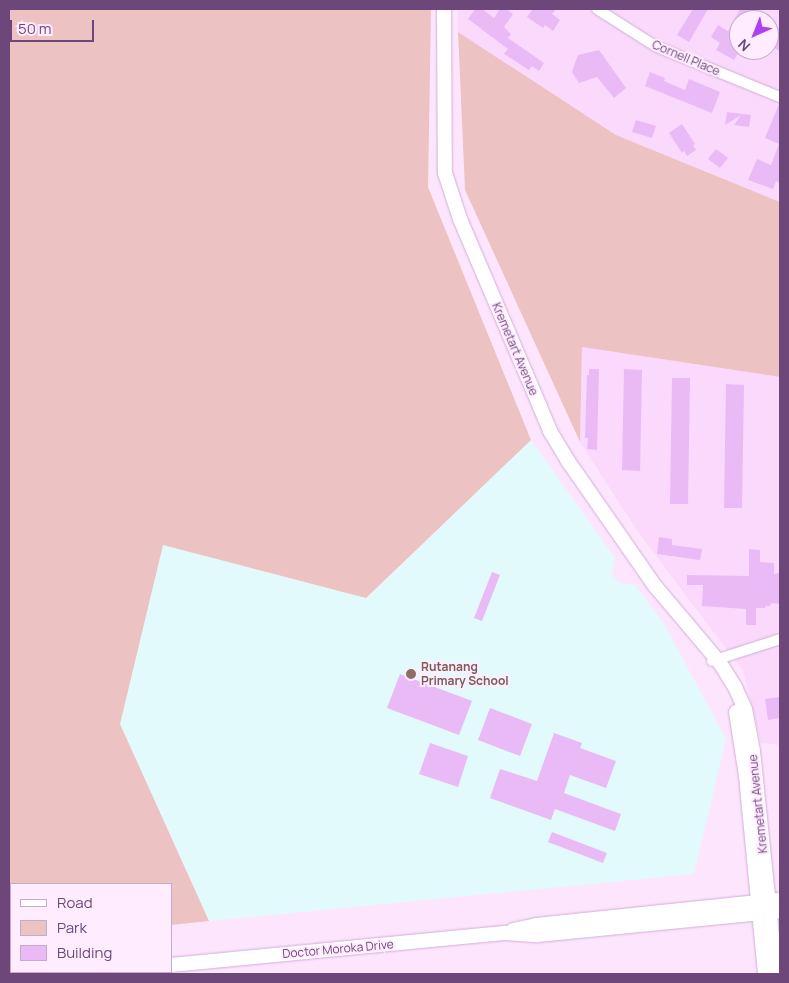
<!DOCTYPE html>
<html>
<head>
<meta charset="utf-8">
<style>
	body { margin:0 }
	#map { position:relative; width:789px; height:983px; overflow:hidden; background:#fee5fe; font-family:Manrope,sans-serif }
	div>[style] { position:absolute }
	.residential>* { inset:0; background:#fad9fc }
	.education>* { inset:0; background:#e2fafb }
	.green>* { inset:0; background:#edc2c2 }
	.building>* { inset:0; background:#eabaf6 }
	.roads { filter:drop-shadow(0 0 1px #d0afd6) drop-shadow(0 0 1px #d0afd6) }
	.street>* { height:10px; margin:-5px; padding:0 5px; transform-origin:5px; border-radius:5px; background:#fff }
	.secondary>* { height:14px; margin:-7px; padding:0 7px; transform-origin:7px; border-radius:7px; background:#fff }
	.dots>* { width:14px; height:14px; translate:-50% -50%; box-sizing:border-box; border:2px solid #ffedff; border-radius:50% }
	span { translate:-50% -50%; white-space:nowrap; text-align:center; line-height:1.15; -webkit-text-stroke:4px #ffedff; paint-order:stroke }
	.street-label { font-size:12px; color:#6d477a }
	.education-label { font-size:12px; color:#785e54; font-weight:700 }
	.left { translate:0 -50%; text-align:left }
	.frame { position:absolute; inset:0; border:10px solid #6d477a; pointer-events:none }
	.legend { position:absolute; left:10px; top:883px; width:162px; height:90px; box-sizing:border-box; background:#ffedff; border:1px solid #c5abca; margin:0; padding:6px 9px; list-style:none; font-size:15px; color:#6d477a }
	.legend li { display:flex; align-items:center; gap:10px; height:25px }
	.legend b { width:25px; border:1px solid #c5abca }
	.north { position:absolute; left:729px; top:10px; width:50px; height:50px; box-sizing:border-box; background:#ffedff; border:1px solid #c5abca; border-radius:50%; rotate:224deg; font-size:14px; font-weight:700; line-height:20px; text-align:center; color:#6d477a }
	.north::after { content:''; display:block; margin:auto; width:18px; height:22px; background:#ae40f2; clip-path:polygon(50% 0,100% 100%,50% 72%,0 100%) }
	.scale { position:absolute; left:10px; top:20px; width:84px; height:22px; box-sizing:border-box; border:2px solid #6d477a; border-top:0; padding-left:6px; font-size:15px; line-height:18px; white-space:nowrap; color:#6d477a; -webkit-text-stroke:4px #ffedff; paint-order:stroke }
</style>
</head>
<body>
<div id="map">
	<div class="residential">
		<div style="clip-path:polygon(evenodd,458px 9px,780px 9px,780px 202px,616px 135px,458px 32px,458px 9px,739px 20px,769px 20px,769px 50px,739px 50px,739px 20px)"></div>
		<div style="clip-path:polygon(582px 347px,780px 377px,780px 745px,761px 743px,743px 671px,638px 532px,580px 442px)"></div>
	</div>
	<div class="education">
		<div style="clip-path:polygon(531px 440px,615px 558px,612px 575px,619px 583px,635px 585px,664px 624px,726px 739px,694px 874px,209px 921px,120px 724px,163px 544px,366px 598px)"></div>
	</div>
	<div class="green">
		<div style="clip-path:polygon(9px 9px,431px 9px,428px 187px,531px 440px,366px 598px,163px 545px,120px 724px,209px 921px,171px 925px,171px 884px,11px 884px,11px 942px,9px 942px)"></div>
		<div style="clip-path:polygon(458px 32px,616px 135px,780px 202px,780px 377px,582px 347px,580px 442px,465px 190px)"></div>
	</div>
	<div class="building">
		<div style="clip-path:polygon(475px 9px,482px 9px,494px 18px,500px 9px,506px 9px,513px 14px,504px 27px,511px 34px,508px 38px,544px 63px,539px 71px,532px 66px,529px 70px,504px 54px,508px 49px,468px 19px)"></div>
		<div style="clip-path:polygon(533px 9px,556px 9px,552px 14px,560px 20px,553px 31px,545px 25px,543px 28px,527px 17px)"></div>
		<div style="clip-path:polygon(693px 9px,708px 9px,689px 42px,677px 35px)"></div>
		<div style="clip-path:polygon(740px 9px,758px 9px,752px 20px,739px 20px,739px 51px,734px 60px,716px 50px,720px 43px,711px 37px,718px 25px,728px 31px)"></div>
		<div style="clip-path:polygon(780px 25px,780px 51px,769px 45px)"></div>
		<div style="clip-path:polygon(599px 50px,626px 88px,614px 98px,597px 77px,579px 83px,572px 72px,578px 55px)"></div>
		<div style="clip-path:polygon(650px 72px,665px 78px,664px 81px,685px 90px,689px 79px,720px 92px,712px 113px,645px 86px)"></div>
		<div style="clip-path:polygon(779px 104px,780px 183px,776px 181px,773px 189px,748px 180px,757px 159px,771px 165px,779px 144px,765px 138px)"></div>
		<div style="clip-path:polygon(727px 112px,751px 115px,749px 127px,734px 125px,741px 115px,725px 125px)"></div>
		<div style="clip-path:polygon(636px 120px,656px 126px,652px 138px,632px 132px)"></div>
		<div style="clip-path:polygon(682px 124px,695px 144px,693px 146px,696px 150px,687px 156px,684px 151px,682px 153px,669px 133px)"></div>
		<div style="clip-path:polygon(716px 149px,728px 158px,720px 168px,708px 159px)"></div>
		<div style="clip-path:polygon(589px 369px,599px 369px,597px 450px,587px 449px,588px 438px,585px 438px,587px 375px,589px 375px)"></div>
		<div style="clip-path:polygon(624px 369px,642px 370px,640px 471px,622px 470px)"></div>
		<div style="clip-path:polygon(672px 378px,690px 378px,688px 504px,670px 504px)"></div>
		<div style="clip-path:polygon(726px 384px,744px 385px,742px 508px,724px 508px)"></div>
		<div style="clip-path:polygon(659px 537px,672px 539px,672px 545px,702px 549px,700px 560px,657px 554px)"></div>
		<div style="clip-path:polygon(749px 549px,760px 550px,760px 562px,774px 563px,774px 574px,780px 573px,780px 604px,771px 603px,770px 606px,765px 606px,765px 608px,756px 608px,756px 625px,746px 625px,746px 609px,702px 606px,703px 585px,687px 585px,687px 575px,749px 576px)"></div>
		<div style="clip-path:polygon(492px 572px,500px 575px,482px 621px,474px 618px)"></div>
		<div style="clip-path:polygon(400px 674px,472px 701px,459px 735px,387px 708px)"></div>
		<div style="clip-path:polygon(780px 697px,780px 718px,768px 720px,765px 699px)"></div>
		<div style="clip-path:polygon(490px 708px,532px 724px,520px 756px,478px 740px)"></div>
		<div style="clip-path:polygon(554px 733px,582px 743px,580px 748px,616px 761px,606px 788px,570px 775px,564px 793px,621px 814px,615px 831px,555px 809px,551px 820px,490px 798px,500px 769px,537px 781px)"></div>
		<div style="clip-path:polygon(430px 743px,468px 756px,458px 787px,419px 774px)"></div>
		<div style="clip-path:polygon(552px 832px,607px 853px,603px 863px,548px 842px)"></div>
	</div>
	<div class="roads">
		<div class="street">
			<div style="left:597px;top:9px;width:69px;rotate:32.5deg"></div>
			<div style="left:655px;top:46px;width:135px;rotate:22.2deg"></div>
			<div style="left:712px;top:661px;width:71px;rotate:-17.9deg"></div>
		</div>
		<div class="secondary">
			<div style="left:444px;top:9px;width:164px;rotate:89.7deg"></div>
			<div style="left:445px;top:173px;width:48px;rotate:71.9deg"></div>
			<div style="left:460px;top:219px;width:204px;rotate:66.9deg"></div>
			<div style="left:540px;top:407px;width:26px;rotate:67deg"></div>
			<div style="left:550px;top:431px;width:35px;rotate:59deg"></div>
			<div style="left:568px;top:461px;width:152px;rotate:55.2deg"></div>
			<div style="left:655px;top:586px;width:101px;rotate:49.8deg"></div>
			<div style="left:720px;top:663px;width:28px;rotate:58deg"></div>
			<div style="left:735px;top:687px;width:24px;rotate:66deg"></div>
			<div style="left:745px;top:709px;width:43px;rotate:79.2deg"></div>
			<div style="left:753px;top:751px;width:224px;rotate:84.1deg"></div>
			<div style="left:736px;top:712px;width:65px;rotate:81.1deg"></div>
			<div style="left:746px;top:776px;width:199px;rotate:84.5deg"></div>
			<div style="left:513px;top:930px;width:24px;rotate:-12deg"></div>
			<div style="left:536px;top:925px;width:245px;rotate:-5.9deg"></div>
			<div style="left:171px;top:965px;width:337px;rotate:-5.5deg"></div>
			<div style="left:506px;top:933px;width:31px;rotate:4deg"></div>
			<div style="left:537px;top:935px;width:244px;rotate:-5.6deg"></div>
			<div style="left:84px;top:974px;width:24px;rotate:-5deg"></div>
		</div>
	</div>
	<div class="dots">
		<div style="left:411px;top:674px;background:#8d6e63"></div>
	</div>
	<div class="street-label">
		<span style="left:686px;top:58px;rotate:23deg">Cornell Place</span>
		<span style="left:515px;top:349px;rotate:67deg">Kremetart Avenue</span>
		<span style="left:758px;top:804px;rotate:-96deg">Kremetart Avenue</span>
		<span style="left:338px;top:949px;rotate:-5deg">Doctor Moroka Drive</span>
	</div>
	<div class="education-label">
		<span class="left" style="left:421px;top:674px">Rutanang<br>Primary School</span>
	</div>
	<div class="frame"></div>
	<ul class="legend">
	<li><b style="height:6px;background:#fff"></b>Road</li>
	<li><b style="height:14px;background:#edc2c2"></b>Park</li>
	<li><b style="height:14px;background:#eabaf6"></b>Building</li>
	</ul>
	<div class="north">N</div>
	<div class="scale">50 m</div>
</div>
</body>
</html>
